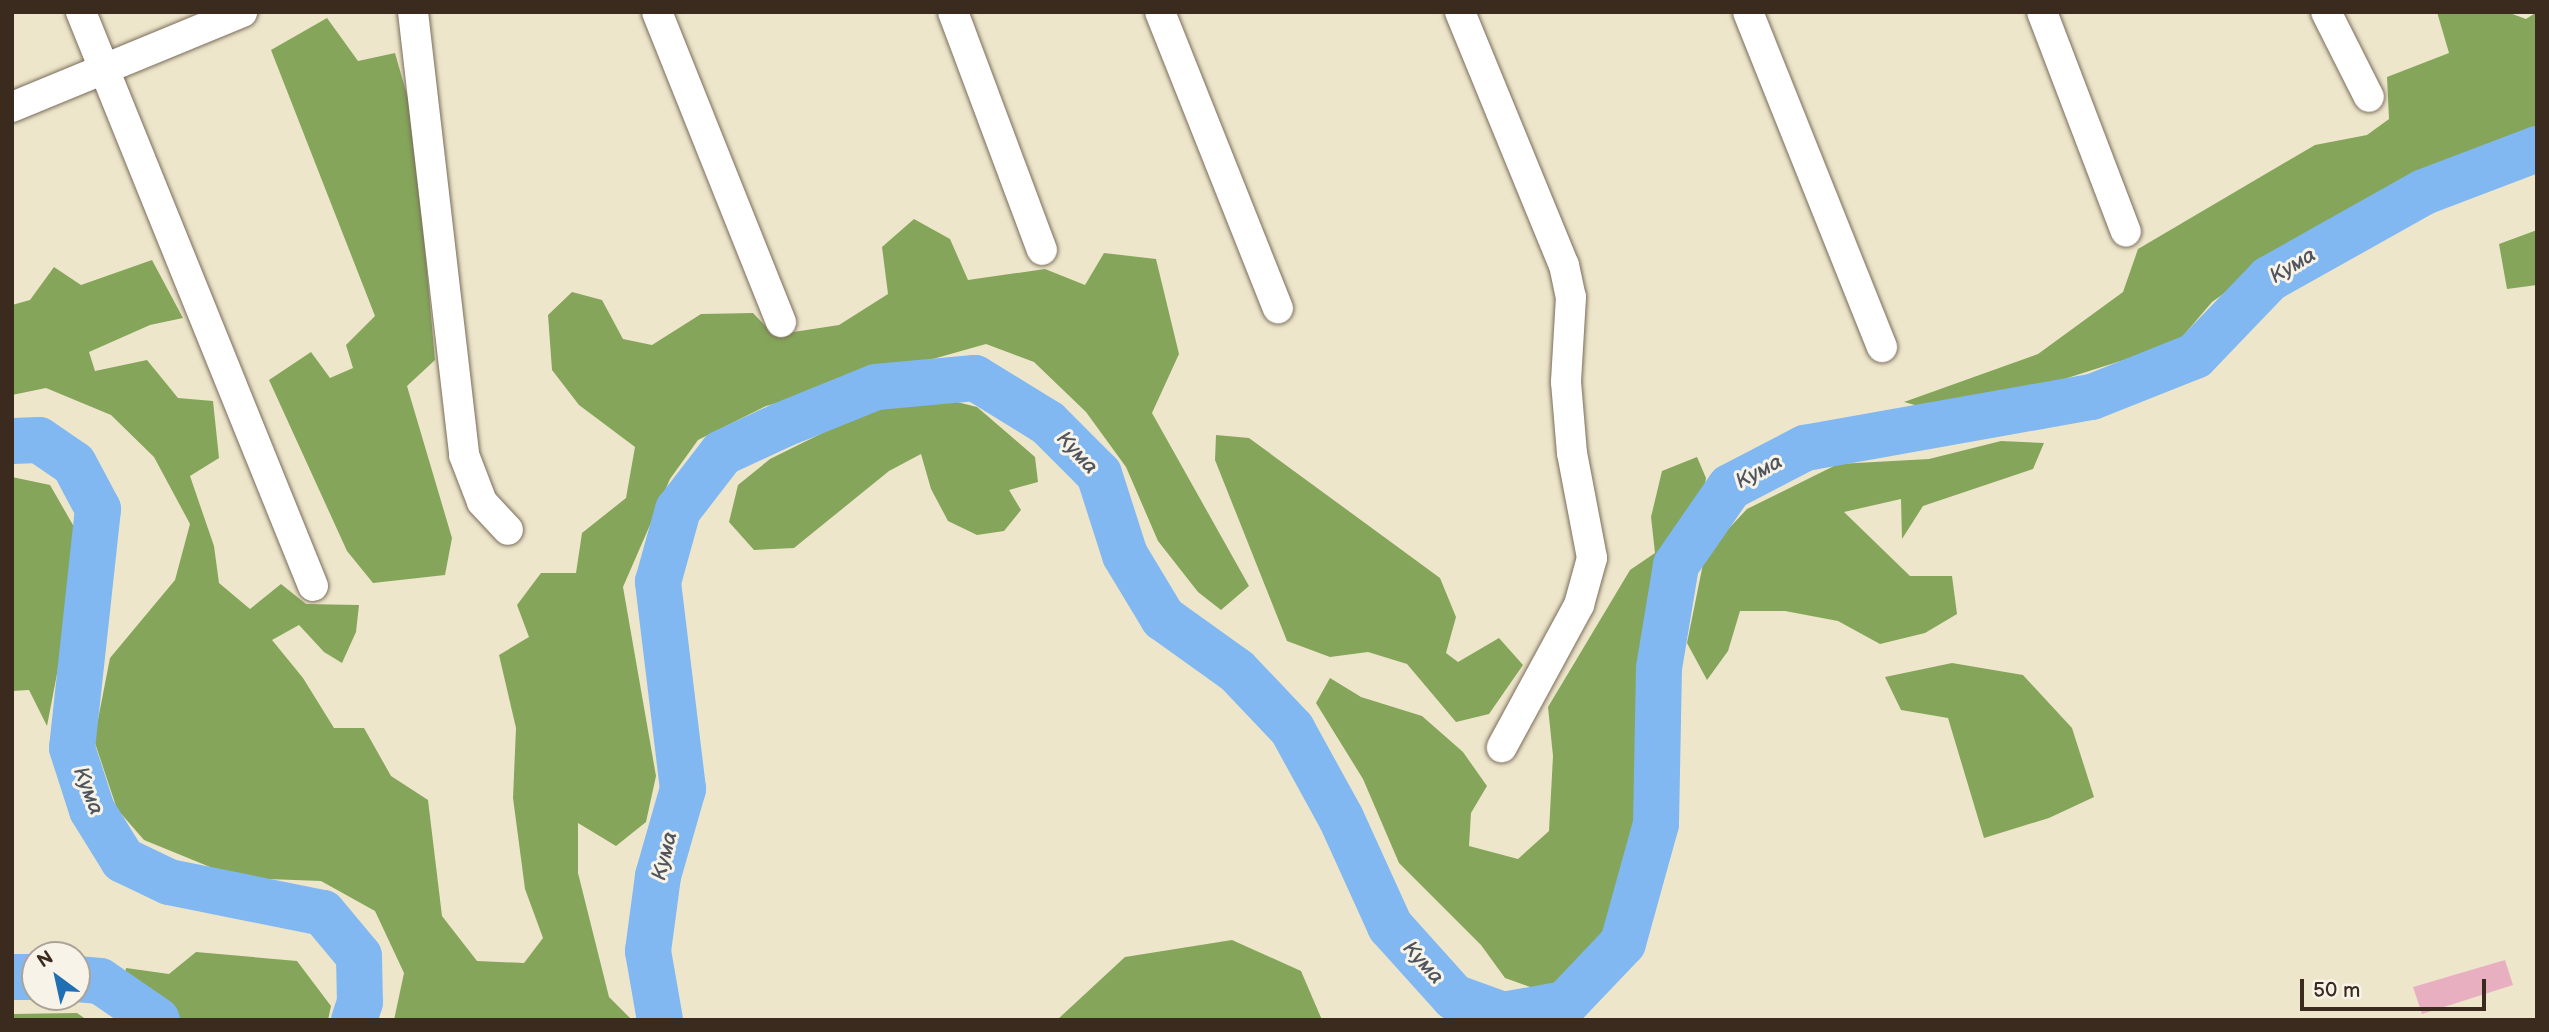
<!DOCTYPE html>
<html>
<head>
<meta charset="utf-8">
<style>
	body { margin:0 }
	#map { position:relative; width:2549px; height:1032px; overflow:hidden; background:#eee6cb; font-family:"Balsamiq Sans",sans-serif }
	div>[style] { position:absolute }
	.forest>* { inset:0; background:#85a65a }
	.river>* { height:46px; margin:-23px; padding:0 23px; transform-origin:23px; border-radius:23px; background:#81b8f1 }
	.building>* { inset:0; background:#e8afc1 }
	.roads { filter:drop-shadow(0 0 2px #7a6c5b) drop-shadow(0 0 2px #7a6c5b) }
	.minor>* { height:30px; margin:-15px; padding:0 15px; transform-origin:15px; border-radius:15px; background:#fff }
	span { translate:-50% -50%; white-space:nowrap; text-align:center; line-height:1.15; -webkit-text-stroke:6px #f7f3e8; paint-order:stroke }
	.water-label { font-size:21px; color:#50555d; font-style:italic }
	.frame { position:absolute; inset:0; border:14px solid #3b2a1e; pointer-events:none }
	.north { position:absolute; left:21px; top:941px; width:70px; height:70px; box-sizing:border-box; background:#f7f3e8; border:2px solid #aca397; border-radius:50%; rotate:327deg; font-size:19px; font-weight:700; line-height:28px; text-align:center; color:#3b2a1e }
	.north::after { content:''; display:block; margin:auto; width:24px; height:32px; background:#1f6fb2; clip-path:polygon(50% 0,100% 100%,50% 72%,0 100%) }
	.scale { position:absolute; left:2300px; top:979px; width:186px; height:32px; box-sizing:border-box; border:4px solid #3b2a1e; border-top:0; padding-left:9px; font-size:21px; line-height:24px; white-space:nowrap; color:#3b2a1e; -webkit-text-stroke:5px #f7f3e8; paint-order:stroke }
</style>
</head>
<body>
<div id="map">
	<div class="forest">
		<div style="clip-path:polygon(2437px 12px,2507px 12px,2526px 19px,2537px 12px,2537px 130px,2448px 162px,2275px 257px,2212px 302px,2177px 343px,1951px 415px,1904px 402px,2038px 354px,2123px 292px,2138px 249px,2315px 145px,2367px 135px,2389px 119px,2387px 77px,2449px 53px)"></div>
		<div style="clip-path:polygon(327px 18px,358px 61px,395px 53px,413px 116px,435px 360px,407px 386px,452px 538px,445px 575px,373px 583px,347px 551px,269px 380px,311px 352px,330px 378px,353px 368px,346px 345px,375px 316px,271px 50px)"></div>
		<div style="clip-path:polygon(914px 219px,950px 239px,968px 280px,1045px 269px,1085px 285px,1104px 253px,1156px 259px,1179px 354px,1152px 413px,1249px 586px,1221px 610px,1198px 592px,1158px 541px,1126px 467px,1086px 412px,1034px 362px,986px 344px,766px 406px,698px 440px,670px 479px,623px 587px,656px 776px,646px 822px,616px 846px,578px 823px,578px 873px,609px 997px,632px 1020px,394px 1020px,404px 973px,375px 911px,321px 881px,237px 878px,144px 840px,117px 809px,94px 740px,110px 658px,175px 580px,190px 524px,154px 457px,111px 415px,46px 388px,12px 395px,12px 305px,30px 300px,54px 267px,81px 285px,152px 260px,183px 318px,150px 325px,89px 352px,95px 371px,147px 360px,178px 398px,213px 401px,219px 458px,190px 476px,214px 546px,219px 583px,250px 609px,281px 584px,306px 604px,359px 605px,356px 632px,342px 663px,324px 652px,299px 625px,272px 640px,303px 678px,334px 728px,364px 728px,391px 776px,428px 800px,442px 916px,477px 961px,524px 963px,543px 938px,525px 889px,513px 798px,516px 728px,499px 655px,529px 637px,517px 605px,541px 573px,576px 573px,582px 533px,626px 498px,635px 447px,579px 405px,552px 370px,548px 315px,572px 292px,602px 300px,623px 339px,652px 345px,701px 314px,753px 313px,774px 335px,839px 325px,888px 294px,882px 247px)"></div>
		<div style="clip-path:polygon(2537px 230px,2537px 285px,2507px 289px,2499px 244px)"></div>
		<div style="clip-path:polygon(933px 396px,977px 407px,1035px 457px,1038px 482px,1009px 490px,1021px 510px,1004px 531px,977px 535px,948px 521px,931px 489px,921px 454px,889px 471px,794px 548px,754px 550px,729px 522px,738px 485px,770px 459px,877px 406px)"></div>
		<div style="clip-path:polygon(1216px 435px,1249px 438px,1440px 578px,1456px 617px,1446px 653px,1458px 662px,1499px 638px,1523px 665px,1489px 714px,1456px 722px,1407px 664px,1368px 652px,1330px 657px,1287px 641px,1215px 460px)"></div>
		<div style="clip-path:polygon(2001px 441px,2044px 443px,2033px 469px,1923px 506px,1902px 539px,1901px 499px,1844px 512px,1910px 576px,1952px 576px,1957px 614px,1925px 633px,1880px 644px,1838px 621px,1785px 611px,1740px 611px,1728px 651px,1707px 680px,1687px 643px,1705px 554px,1747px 509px,1838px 464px,1929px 459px)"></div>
		<div style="clip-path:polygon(1697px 457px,1706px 478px,1701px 509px,1665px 565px,1653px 634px,1648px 818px,1616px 933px,1582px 966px,1541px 991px,1505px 978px,1481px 945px,1399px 863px,1363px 779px,1316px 703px,1330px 678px,1361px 697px,1422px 716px,1463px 752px,1487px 786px,1471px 813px,1469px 846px,1518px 859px,1549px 831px,1553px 756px,1548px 707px,1630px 570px,1655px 553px,1651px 517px,1662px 471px)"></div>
		<div style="clip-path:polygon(12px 477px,50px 485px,77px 532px,71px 601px,47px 726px,29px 690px,12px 691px)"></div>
		<div style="clip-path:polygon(1952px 663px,2023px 675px,2072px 728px,2094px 797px,2049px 818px,1984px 838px,1948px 718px,1901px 710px,1885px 677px)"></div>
		<div style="clip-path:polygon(1232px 940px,1301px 971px,1322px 1020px,1057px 1020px,1125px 957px)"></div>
		<div style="clip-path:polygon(196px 952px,297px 961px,331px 1006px,328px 1020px,179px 1020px,124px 979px,126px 968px,169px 974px)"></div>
		<div style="clip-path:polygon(77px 1013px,87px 1020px,12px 1020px,12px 1014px)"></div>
	</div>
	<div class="river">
		<div style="left:12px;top:441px;width:27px;rotate:-2deg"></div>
		<div style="left:39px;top:440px;width:42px;rotate:34.4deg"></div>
		<div style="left:74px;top:464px;width:51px;rotate:61.9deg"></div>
		<div style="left:98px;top:509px;width:240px;rotate:96.2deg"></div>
		<div style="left:72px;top:748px;width:65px;rotate:72.1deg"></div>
		<div style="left:92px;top:810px;width:59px;rotate:58.2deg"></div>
		<div style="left:123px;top:860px;width:51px;rotate:25.6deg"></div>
		<div style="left:169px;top:882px;width:157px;rotate:11.4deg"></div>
		<div style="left:323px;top:913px;width:56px;rotate:50.1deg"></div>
		<div style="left:359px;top:956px;width:46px;rotate:88.8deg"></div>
		<div style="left:360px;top:1002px;width:19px;rotate:108deg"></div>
		<div style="left:12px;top:977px;width:23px"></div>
		<div style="left:77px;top:979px;width:23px;rotate:5deg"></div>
		<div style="left:100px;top:981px;width:69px;rotate:34.4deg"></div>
		<div style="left:660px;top:1020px;width:70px;rotate:-99.9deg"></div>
		<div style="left:648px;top:951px;width:76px;rotate:-82.4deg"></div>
		<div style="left:658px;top:876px;width:91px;rotate:-74deg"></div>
		<div style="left:683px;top:789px;width:209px;rotate:-96.9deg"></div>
		<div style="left:658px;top:582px;width:75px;rotate:-74.5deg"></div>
		<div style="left:678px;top:510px;width:72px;rotate:-52.3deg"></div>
		<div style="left:722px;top:453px;width:66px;rotate:-25deg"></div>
		<div style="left:782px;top:425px;width:101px;rotate:-22deg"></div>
		<div style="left:876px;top:387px;width:99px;rotate:-5.2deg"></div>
		<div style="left:975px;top:378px;width:86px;rotate:31.7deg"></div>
		<div style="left:1048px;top:423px;width:72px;rotate:45deg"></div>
		<div style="left:1099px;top:474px;width:85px;rotate:72.2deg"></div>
		<div style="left:1125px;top:555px;width:74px;rotate:58.9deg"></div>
		<div style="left:1163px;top:618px;width:91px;rotate:35.6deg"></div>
		<div style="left:1237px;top:671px;width:80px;rotate:46.5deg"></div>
		<div style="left:1292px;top:729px;width:102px;rotate:61.2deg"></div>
		<div style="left:1341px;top:818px;width:119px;rotate:65.6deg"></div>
		<div style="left:1390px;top:926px;width:96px;rotate:48deg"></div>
		<div style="left:1454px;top:997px;width:52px;rotate:20.2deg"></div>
		<div style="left:1503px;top:1015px;width:63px;rotate:-10.1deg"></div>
		<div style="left:1565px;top:1004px;width:84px;rotate:-46.4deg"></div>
		<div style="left:1623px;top:943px;width:123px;rotate:-74.5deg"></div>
		<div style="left:1656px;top:824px;width:156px;rotate:-88.9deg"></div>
		<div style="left:1659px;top:668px;width:104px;rotate:-80.6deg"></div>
		<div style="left:1676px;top:565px;width:95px;rotate:-55.3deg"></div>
		<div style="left:1730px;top:487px;width:85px;rotate:-27.5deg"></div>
		<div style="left:1805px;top:448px;width:291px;rotate:-10.1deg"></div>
		<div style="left:2092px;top:397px;width:111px;rotate:-21.7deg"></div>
		<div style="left:2195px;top:356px;width:107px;rotate:-46.1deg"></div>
		<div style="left:2269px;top:279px;width:178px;rotate:-29.3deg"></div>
		<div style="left:2424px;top:192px;width:121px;rotate:-20.8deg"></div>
	</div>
	<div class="building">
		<div style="clip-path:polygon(2505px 960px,2513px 985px,2422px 1014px,2413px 987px)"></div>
	</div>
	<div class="roads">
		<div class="minor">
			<div style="left:81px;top:12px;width:619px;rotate:67.99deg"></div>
			<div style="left:413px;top:12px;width:446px;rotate:83.4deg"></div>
			<div style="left:464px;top:455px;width:50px;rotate:69deg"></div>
			<div style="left:482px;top:502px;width:38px;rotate:47deg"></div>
			<div style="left:657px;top:12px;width:334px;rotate:68.2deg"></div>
			<div style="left:953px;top:12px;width:254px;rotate:69.5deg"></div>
			<div style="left:1160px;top:12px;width:319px;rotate:68.3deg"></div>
			<div style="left:1460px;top:12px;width:274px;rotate:67.7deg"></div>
			<div style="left:1564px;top:265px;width:33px;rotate:78deg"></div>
			<div style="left:1571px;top:297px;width:85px;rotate:93.4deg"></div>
			<div style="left:1566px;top:382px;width:71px;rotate:85.2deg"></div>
			<div style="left:1572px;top:453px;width:107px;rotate:79.2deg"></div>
			<div style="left:1592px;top:558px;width:49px;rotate:105.5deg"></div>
			<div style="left:1579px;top:605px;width:162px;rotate:118.5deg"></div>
			<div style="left:1748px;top:12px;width:361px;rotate:68.2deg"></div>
			<div style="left:2042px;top:12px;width:235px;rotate:69.1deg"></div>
			<div style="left:2326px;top:12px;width:95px;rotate:63.2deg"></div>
			<div style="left:12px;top:107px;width:249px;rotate:-22.4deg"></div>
		</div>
	</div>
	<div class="water-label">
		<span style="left:2293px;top:266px;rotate:-31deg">Кума</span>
		<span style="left:1077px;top:453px;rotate:47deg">Кума</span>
		<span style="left:1759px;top:472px;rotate:-28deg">Кума</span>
		<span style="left:88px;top:791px;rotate:69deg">Кума</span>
		<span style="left:665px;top:856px;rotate:-76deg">Кума</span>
		<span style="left:1423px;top:963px;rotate:48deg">Кума</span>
	</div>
	<div class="frame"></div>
	<div class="north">N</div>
	<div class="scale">50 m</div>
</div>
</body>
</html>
